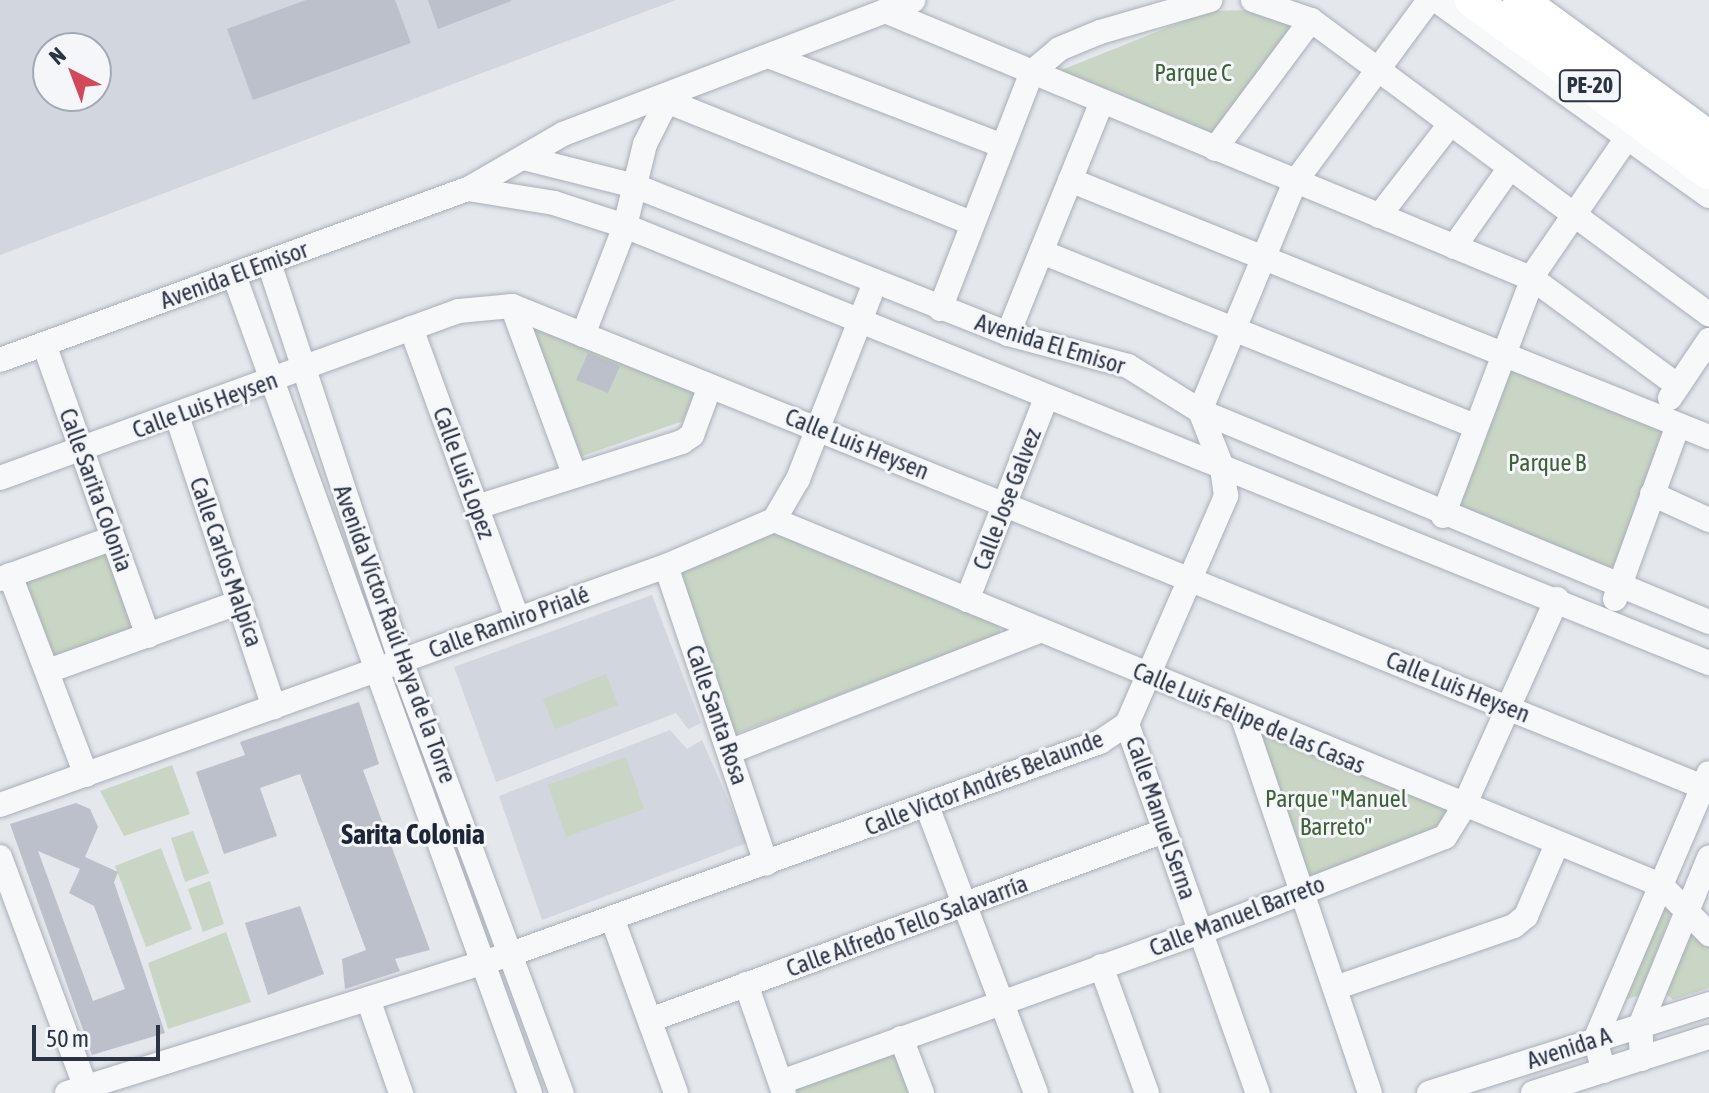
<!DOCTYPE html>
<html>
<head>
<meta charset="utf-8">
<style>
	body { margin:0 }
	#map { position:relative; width:1709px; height:1093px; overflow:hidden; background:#e4e7ec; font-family:"Asap Condensed",sans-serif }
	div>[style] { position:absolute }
	.built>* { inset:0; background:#d2d6de }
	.green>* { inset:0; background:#c9d6c5 }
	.building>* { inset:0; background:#bbc0ca }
	.roads { filter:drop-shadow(0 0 2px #a9aeb7) drop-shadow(0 0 2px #a9aeb7) }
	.minor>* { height:24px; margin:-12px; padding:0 12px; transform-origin:12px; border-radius:12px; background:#f7f8fa }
	.highway>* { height:34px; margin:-17px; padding:0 17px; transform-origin:17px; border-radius:17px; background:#fff }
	span { translate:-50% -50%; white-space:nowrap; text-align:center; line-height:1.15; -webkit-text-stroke:6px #f4f6f9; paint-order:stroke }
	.shield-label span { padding:2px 6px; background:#f4f6f9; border:2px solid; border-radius:6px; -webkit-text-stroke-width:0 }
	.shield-label { font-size:22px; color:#2b3445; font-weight:700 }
	.park-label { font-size:24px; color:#3f6138 }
	.street-label { font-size:24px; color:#2b3445 }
	.quarter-label { font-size:28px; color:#1d2536; font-weight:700 }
	.north { position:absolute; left:32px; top:32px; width:80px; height:80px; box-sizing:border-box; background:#f4f6f9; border:2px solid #a4a8b1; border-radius:50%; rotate:318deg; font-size:22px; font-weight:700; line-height:32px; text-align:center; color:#2b3445 }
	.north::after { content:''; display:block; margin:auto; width:28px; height:36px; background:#d1495b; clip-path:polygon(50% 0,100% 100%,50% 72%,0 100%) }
	.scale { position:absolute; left:32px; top:1025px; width:128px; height:36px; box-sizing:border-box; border:4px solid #2b3445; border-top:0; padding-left:10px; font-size:24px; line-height:28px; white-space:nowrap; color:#2b3445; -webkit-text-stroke:6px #f4f6f9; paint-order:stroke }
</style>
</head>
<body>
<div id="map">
	<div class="built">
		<div style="clip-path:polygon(evenodd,0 0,676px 0,0 255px,0 0,48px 48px,96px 48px,96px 96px,48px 96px,48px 48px)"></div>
		<div style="clip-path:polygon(652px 595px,701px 723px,688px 729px,676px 713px,496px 782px,454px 667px)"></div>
		<div style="clip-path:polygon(670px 730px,687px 749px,702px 740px,747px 843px,542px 920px,499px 796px)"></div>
	</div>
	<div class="green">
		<div style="clip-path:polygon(1252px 10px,1293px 24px,1211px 137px,1059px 71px,1209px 11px)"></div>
		<div style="clip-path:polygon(529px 319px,697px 387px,683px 421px,574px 459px)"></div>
		<div style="clip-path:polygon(1504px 363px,1660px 426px,1663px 433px,1615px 565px,1603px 569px,1453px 508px)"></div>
		<div style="clip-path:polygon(775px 530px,998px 623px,1001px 634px,730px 736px,672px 575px)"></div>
		<div style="clip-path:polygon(106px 545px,137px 628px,49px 662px,16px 576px)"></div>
		<div style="clip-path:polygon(606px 674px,618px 705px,555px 729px,543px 699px)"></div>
		<div style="clip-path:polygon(1252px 723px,1454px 805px,1440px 830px,1304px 880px)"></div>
		<div style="clip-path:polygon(626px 757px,644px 809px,566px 837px,548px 785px)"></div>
		<div style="clip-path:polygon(172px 765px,190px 814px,124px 836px,100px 791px)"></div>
		<div style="clip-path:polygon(193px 831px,209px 873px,185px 882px,171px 838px)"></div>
		<div style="clip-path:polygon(161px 848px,192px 929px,146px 947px,115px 866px)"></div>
		<div style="clip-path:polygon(210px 881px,224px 924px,203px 932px,188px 889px)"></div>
		<div style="clip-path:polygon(1656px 905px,1672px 912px,1640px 995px,1618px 1002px)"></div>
		<div style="clip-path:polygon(1684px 931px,1709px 940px,1709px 988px,1673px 1000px,1663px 990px)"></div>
		<div style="clip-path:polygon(226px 932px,251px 1002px,168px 1029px,148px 963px)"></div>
		<div style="clip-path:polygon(900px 1044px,918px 1093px,790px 1093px,787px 1085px)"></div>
	</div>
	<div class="building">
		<div style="clip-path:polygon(306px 0,395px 0,411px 43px,253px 100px,227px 29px)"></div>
		<div style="clip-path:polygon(428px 0,511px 0,511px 1px,438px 29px)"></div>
		<div style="clip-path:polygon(588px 353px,620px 366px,608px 393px,576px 380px)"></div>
		<div style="clip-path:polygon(359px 702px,379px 764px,363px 770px,430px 950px,395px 959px,400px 971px,345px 989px,342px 959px,366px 950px,300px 774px,260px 788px,277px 836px,224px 854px,196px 772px,245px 755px,240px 742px)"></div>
		<div style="clip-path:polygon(evenodd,76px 803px,90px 809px,98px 827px,85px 857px,118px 872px,114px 882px,165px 1033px,92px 1055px,10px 824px,76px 803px,38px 851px,80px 869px,69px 893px,94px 906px,125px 989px,93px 1001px,38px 851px)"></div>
		<div style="clip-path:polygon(300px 906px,324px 974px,268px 995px,245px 923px)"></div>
	</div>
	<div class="roads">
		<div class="minor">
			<div style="left:1253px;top:0;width:61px;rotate:19deg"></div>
			<div style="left:1311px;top:20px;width:495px;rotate:36.5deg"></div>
			<div style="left:1436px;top:0;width:336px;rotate:35.7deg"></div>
			<div style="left:885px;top:11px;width:701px;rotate:22.47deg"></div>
			<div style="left:1533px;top:279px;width:180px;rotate:36.4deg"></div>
			<div style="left:771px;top:57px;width:248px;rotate:21deg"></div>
			<div style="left:669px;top:102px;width:326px;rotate:21.8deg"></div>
			<div style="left:1215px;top:149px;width:161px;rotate:-53.3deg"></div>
			<div style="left:528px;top:159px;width:110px;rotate:14.2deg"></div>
			<div style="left:635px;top:186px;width:401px;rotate:21.6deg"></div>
			<div style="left:1008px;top:334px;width:124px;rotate:14.9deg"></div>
			<div style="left:1128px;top:366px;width:85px;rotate:32deg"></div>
			<div style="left:1200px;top:411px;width:551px;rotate:22.52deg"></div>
			<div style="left:1070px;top:180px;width:689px;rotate:21.91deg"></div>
			<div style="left:468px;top:189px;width:87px;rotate:9.2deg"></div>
			<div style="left:554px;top:203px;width:75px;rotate:17.9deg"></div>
			<div style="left:625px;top:226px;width:1169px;rotate:21.96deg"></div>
			<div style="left:1379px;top:216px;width:116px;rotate:-52.3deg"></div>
			<div style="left:1454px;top:247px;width:95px;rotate:-54.8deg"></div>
			<div style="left:1042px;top:252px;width:467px;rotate:21.9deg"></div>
			<div style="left:269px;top:263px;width:419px;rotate:71.7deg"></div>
			<div style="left:401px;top:661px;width:461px;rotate:69.6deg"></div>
			<div style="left:234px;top:275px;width:870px;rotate:70.11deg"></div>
			<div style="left:512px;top:306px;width:181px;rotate:69.7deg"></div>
			<div style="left:940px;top:309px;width:254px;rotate:-68.8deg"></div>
			<div style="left:1032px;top:72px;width:35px;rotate:-40deg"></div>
			<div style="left:1059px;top:49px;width:44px;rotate:-22.5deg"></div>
			<div style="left:1100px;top:32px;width:115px;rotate:-16.2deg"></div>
			<div style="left:411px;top:328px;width:308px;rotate:69.9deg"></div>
			<div style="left:1008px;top:334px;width:251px;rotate:-68deg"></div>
			<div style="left:583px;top:335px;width:117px;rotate:-68.9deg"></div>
			<div style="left:625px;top:226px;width:84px;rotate:-76.3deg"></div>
			<div style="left:645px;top:144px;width:38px;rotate:-63deg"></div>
			<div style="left:662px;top:110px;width:26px;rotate:-43deg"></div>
			<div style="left:44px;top:344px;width:310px;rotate:70.4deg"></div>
			<div style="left:0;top:360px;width:498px;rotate:-20.1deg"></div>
			<div style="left:468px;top:189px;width:110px;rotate:-30.1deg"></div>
			<div style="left:563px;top:134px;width:375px;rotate:-20.9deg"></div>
			<div style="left:1670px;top:398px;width:70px;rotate:-56.1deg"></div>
			<div style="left:177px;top:416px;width:307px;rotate:71.6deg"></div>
			<div style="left:0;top:478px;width:488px;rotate:-20deg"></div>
			<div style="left:459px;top:311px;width:53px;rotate:-5.4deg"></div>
			<div style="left:512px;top:306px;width:1284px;rotate:21.99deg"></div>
			<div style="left:1652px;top:494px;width:63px;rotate:24.5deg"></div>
			<div style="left:477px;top:507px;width:215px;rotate:-17.6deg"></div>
			<div style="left:682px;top:442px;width:12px;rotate:-35deg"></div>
			<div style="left:692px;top:435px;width:52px;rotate:-69.8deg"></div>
			<div style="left:1443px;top:516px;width:261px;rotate:-69.3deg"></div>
			<div style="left:1535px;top:272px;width:165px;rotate:-55.6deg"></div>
			<div style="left:774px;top:520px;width:959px;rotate:22.37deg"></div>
			<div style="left:1661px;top:885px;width:69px;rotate:45.6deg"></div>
			<div style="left:666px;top:566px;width:314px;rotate:71.4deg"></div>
			<div style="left:10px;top:575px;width:214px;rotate:69.2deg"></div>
			<div style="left:0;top:579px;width:120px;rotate:-19.9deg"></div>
			<div style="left:1615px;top:599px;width:185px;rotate:-70.1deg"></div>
			<div style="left:967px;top:600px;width:217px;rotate:-68.6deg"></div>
			<div style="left:48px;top:671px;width:204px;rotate:-19.8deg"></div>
			<div style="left:1242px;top:715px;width:399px;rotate:71.3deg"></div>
			<div style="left:1127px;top:724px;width:392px;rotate:70.5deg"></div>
			<div style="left:729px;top:752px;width:334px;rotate:-21.3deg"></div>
			<div style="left:0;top:805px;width:708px;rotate:-19.74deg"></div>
			<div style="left:666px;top:566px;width:117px;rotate:-23.1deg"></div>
			<div style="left:774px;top:520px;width:48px;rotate:-59.7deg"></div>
			<div style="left:798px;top:479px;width:211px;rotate:-68.6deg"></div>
			<div style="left:927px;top:806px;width:307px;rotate:69.2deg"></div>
			<div style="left:0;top:857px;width:252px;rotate:69.6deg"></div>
			<div style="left:612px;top:918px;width:186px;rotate:69.9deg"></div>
			<div style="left:1101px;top:966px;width:135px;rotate:70.1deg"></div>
			<div style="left:746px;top:984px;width:115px;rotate:70.8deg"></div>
			<div style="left:1335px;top:988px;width:189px;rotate:-19.1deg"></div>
			<div style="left:1514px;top:926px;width:16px;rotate:-40deg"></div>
			<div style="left:1526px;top:916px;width:78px;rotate:-66.7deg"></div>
			<div style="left:368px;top:999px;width:100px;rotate:70.7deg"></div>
			<div style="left:650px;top:1020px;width:548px;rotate:-20.19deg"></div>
			<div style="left:901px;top:1038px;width:59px;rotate:69.1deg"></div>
			<div style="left:1642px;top:1059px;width:33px;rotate:-93deg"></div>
			<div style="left:1640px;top:1026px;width:182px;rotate:-67.7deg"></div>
			<div style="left:1604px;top:1071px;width:32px;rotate:-106deg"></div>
			<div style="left:1595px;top:1040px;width:290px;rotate:-66.9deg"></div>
			<div style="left:781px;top:1082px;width:446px;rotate:-19.7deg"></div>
			<div style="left:1201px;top:932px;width:262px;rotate:-21.3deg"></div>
			<div style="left:1445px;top:837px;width:36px;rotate:-58deg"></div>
			<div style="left:1464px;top:806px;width:227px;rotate:-65.8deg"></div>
			<div style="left:67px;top:1093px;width:465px;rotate:-17.4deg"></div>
			<div style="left:511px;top:954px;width:626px;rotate:-19.8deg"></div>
			<div style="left:1100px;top:742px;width:32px;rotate:-34deg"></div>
			<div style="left:1127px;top:724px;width:249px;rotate:-66.5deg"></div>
			<div style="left:1226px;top:496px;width:29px;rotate:-98deg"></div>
			<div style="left:1222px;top:467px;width:60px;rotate:-111.4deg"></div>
			<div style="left:1200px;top:411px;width:248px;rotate:-67.5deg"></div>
			<div style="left:1295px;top:182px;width:226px;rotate:-53.6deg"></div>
			<div style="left:1429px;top:1093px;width:294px;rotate:-17.6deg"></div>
			<div style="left:1533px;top:1093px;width:185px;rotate:-17.7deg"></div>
		</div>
		<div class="highway">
			<div style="left:1472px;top:0;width:293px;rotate:36deg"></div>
			<div style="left:1520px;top:0;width:234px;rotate:36.1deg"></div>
		</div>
	</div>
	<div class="shield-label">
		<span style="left:1590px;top:86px">PE-20</span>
	</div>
	<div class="park-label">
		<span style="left:1193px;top:73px">Parque C</span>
		<span style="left:1547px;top:463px">Parque B</span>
		<span style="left:1336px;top:813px">Parque "Manuel<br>Barreto"</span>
	</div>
	<div class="street-label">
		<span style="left:234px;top:275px;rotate:-20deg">Avenida El Emisor</span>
		<span style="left:1050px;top:344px;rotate:17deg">Avenida El Emisor</span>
		<span style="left:205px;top:405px;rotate:-20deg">Calle Luis Heysen</span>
		<span style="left:857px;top:444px;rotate:22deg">Calle Luis Heysen</span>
		<span style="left:464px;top:473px;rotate:70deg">Calle Luis Lopez</span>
		<span style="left:96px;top:490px;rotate:70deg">Calle Sarita Colonia</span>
		<span style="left:1007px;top:499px;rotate:-69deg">Calle Jose Galvez</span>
		<span style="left:226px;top:562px;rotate:71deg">Calle Carlos Malpica</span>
		<span style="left:509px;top:622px;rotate:-20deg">Calle Ramiro Prialé</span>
		<span style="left:395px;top:634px;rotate:70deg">Avenida Víctor Raúl Haya de la Torre</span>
		<span style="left:1458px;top:687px;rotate:22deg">Calle Luis Heysen</span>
		<span style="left:717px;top:715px;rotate:71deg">Calle Santa Rosa</span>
		<span style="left:1249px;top:718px;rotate:23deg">Calle Luis Felipe de las Casas</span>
		<span style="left:984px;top:783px;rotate:-21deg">Calle Victor Andrés Belaunde</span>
		<span style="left:1161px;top:818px;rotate:71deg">Calle Manuel Serna</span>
		<span style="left:1237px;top:916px;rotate:-21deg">Calle Manuel Barreto</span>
		<span style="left:907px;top:926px;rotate:-20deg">Calle Alfredo Tello Salavarría</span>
		<span style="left:1569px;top:1048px;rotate:-18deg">Avenida A</span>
	</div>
	<div class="quarter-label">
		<span style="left:413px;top:834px">Sarita Colonia</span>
	</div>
	<div class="north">N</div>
	<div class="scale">50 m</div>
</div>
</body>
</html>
